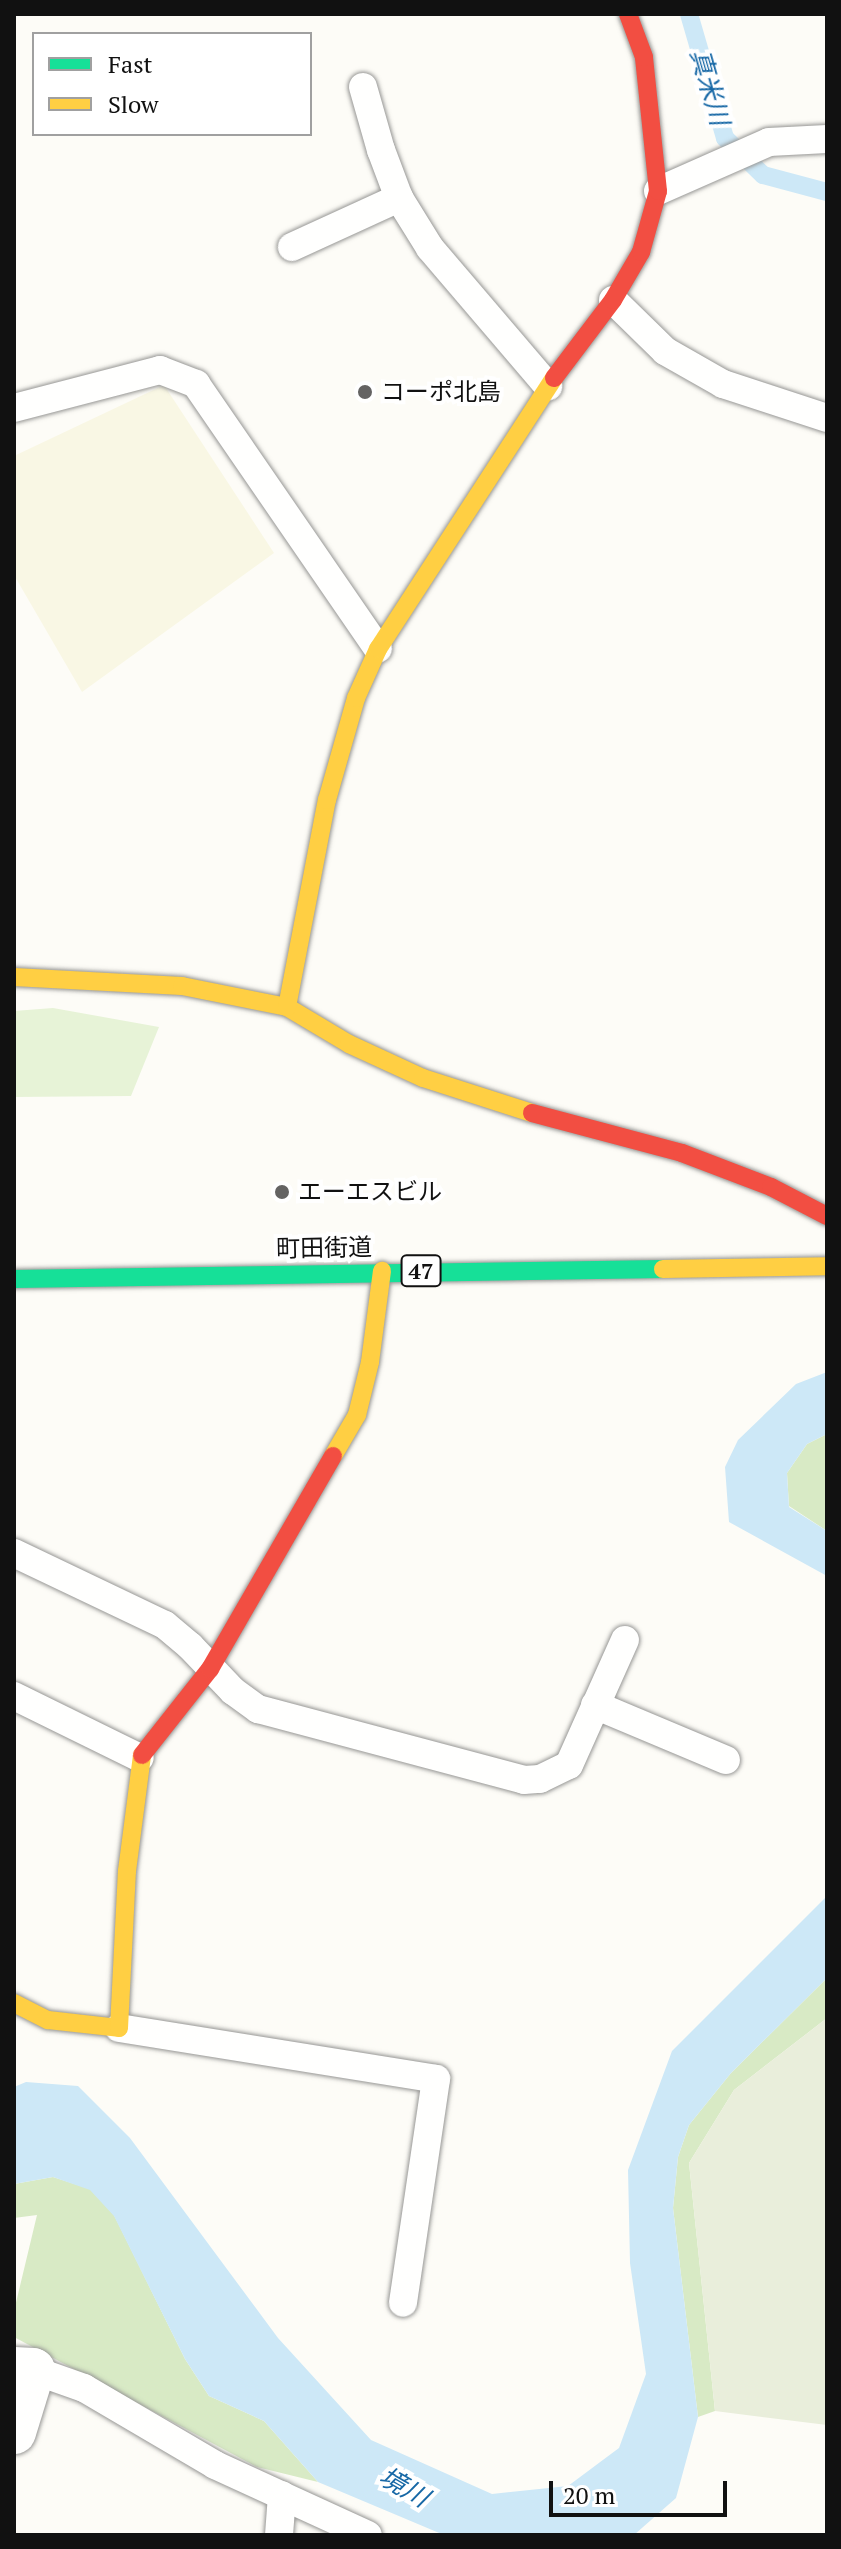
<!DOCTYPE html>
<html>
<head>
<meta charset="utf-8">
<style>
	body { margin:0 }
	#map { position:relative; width:841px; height:2549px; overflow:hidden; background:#fdfcf7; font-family:"PT Serif","Noto Sans JP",serif }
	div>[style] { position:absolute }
	.farmland>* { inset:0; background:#f9f7e4 }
	.green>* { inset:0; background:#e7f3d7 }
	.forest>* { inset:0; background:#d8eac5 }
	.cemetery>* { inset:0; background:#e9eedb }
	.water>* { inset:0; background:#cde8f7 }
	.stream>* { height:18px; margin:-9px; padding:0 9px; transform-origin:9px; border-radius:9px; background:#cde8f7 }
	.roads { filter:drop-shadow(0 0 2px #979795) drop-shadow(0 0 2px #979795) }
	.lane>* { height:28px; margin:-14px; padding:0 14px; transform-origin:14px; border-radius:14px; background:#fffffe }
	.street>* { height:44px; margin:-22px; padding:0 22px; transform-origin:22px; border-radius:22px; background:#fffffe }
	.fast>* { height:18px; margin:-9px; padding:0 9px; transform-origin:9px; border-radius:9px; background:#16e098 }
	.slow>* { height:18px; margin:-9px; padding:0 9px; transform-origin:9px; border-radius:9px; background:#ffcf43 }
	.jam>* { height:18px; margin:-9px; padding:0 9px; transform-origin:9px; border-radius:9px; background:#f24e42 }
	.dots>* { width:22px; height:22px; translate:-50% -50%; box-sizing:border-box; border:4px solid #fff; border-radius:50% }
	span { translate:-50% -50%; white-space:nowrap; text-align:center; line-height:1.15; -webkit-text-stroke:8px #fff; paint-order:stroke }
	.shield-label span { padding:2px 6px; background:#fff; border:2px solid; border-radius:6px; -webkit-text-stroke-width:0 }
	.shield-label { font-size:22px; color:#111; font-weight:700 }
	.poi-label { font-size:24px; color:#111 }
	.left { translate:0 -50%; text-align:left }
	.street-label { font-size:24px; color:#111 }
	.water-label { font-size:26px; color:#1768a6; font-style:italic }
	.frame { position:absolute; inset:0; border:16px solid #111; pointer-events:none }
	.legend { position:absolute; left:32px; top:32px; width:280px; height:104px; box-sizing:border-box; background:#fff; border:2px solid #a0a0a0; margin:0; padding:10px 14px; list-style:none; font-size:24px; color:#111 }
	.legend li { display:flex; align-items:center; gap:16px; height:40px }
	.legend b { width:40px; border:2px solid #a0a0a0 }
	.scale { position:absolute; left:549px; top:2481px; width:178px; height:36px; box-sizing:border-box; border:4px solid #111; border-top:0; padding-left:10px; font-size:24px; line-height:28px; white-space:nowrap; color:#111; -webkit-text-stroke:6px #fff; paint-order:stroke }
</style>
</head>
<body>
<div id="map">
	<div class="farmland">
		<div style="clip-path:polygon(164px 385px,274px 553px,82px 692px,14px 575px,14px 456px)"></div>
	</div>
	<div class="green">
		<div style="clip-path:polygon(53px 1008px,159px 1027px,131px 1096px,14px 1097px,14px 1011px)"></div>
	</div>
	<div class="forest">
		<div style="clip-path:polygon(827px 1434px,827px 1531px,789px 1506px,787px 1473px,807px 1444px)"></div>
		<div style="clip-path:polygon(827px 1978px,827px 2018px,734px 2090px,689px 2163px,715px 2411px,698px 2417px,673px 2208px,678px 2157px,689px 2125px,731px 2073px)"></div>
		<div style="clip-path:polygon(53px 2177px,90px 2189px,114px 2215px,185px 2359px,209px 2396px,264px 2421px,318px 2482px,257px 2467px,14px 2337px,14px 2311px,37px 2215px,14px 2218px,14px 2184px)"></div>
	</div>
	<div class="cemetery">
		<div style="clip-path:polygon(827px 2018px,827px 2425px,715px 2411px,689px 2163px,734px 2090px)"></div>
	</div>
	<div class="water">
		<div style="clip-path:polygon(827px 1372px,827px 1434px,807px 1444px,787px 1473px,789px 1507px,827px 1531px,827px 1576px,729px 1522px,725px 1467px,738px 1440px,796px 1384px)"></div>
		<div style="clip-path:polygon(827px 1896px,827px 1978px,731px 2073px,689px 2125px,678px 2157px,673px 2208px,698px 2417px,676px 2498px,634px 2535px,444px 2535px,318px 2482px,264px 2421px,209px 2396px,185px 2359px,114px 2216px,90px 2190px,53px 2177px,14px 2184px,14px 2087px,26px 2082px,78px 2086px,130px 2138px,278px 2338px,371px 2440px,492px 2494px,568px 2486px,619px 2448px,646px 2374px,630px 2263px,628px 2170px,672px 2051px)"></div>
	</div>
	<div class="stream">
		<div style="left:689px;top:14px;width:129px;rotate:73.8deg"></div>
		<div style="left:725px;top:138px;width:53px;rotate:44.2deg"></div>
		<div style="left:763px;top:175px;width:66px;rotate:14.9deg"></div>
	</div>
	<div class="roads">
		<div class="lane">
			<div style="left:363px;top:87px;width:66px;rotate:74.1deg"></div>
			<div style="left:381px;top:150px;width:51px;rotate:69.4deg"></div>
			<div style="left:399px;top:198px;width:59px;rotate:58.2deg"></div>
			<div style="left:430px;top:248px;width:182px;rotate:49.5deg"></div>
			<div style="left:658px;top:191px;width:121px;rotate:-23.8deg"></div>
			<div style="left:769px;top:142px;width:58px;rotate:-3deg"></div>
			<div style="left:292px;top:247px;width:118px;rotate:-24.6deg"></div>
			<div style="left:613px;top:300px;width:73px;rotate:44.4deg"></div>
			<div style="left:665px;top:351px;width:67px;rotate:29.6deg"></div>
			<div style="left:723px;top:384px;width:109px;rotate:18.1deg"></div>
			<div style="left:14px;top:408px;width:151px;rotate:-14.6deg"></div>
			<div style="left:160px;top:370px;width:39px;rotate:21deg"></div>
			<div style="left:196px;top:384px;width:321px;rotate:55.5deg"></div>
			<div style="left:14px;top:1553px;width:167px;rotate:25.5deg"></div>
			<div style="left:165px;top:1625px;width:33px;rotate:40deg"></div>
			<div style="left:190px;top:1646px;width:62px;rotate:46.3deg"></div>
			<div style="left:233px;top:1691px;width:31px;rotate:36deg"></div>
			<div style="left:258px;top:1709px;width:275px;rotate:14.9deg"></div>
			<div style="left:524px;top:1780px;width:16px;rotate:-4deg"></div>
			<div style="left:540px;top:1779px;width:32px;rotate:-26deg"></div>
			<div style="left:569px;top:1765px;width:137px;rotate:-65.9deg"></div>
			<div style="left:14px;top:1696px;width:140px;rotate:26.2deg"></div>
			<div style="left:595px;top:1705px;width:142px;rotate:22.8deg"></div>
			<div style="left:119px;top:2028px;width:321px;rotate:9.1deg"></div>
			<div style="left:436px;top:2079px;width:226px;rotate:98.4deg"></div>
			<div style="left:33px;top:2370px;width:54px;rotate:19.4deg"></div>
			<div style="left:84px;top:2388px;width:152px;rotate:30.4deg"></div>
			<div style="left:215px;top:2465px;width:168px;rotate:24.6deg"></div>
			<div style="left:279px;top:2535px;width:40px;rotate:-85.7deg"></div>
		</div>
		<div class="street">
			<div style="left:14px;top:2369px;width:19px;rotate:3deg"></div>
			<div style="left:33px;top:2370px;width:65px;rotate:107deg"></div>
		</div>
		<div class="fast">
			<div style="left:14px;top:1279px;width:649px;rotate:-0.88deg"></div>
		</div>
		<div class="slow">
			<div style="left:14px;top:977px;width:168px;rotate:3.1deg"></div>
			<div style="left:182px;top:986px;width:107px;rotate:11.3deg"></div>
			<div style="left:287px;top:1007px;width:72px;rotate:30.8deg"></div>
			<div style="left:349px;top:1044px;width:81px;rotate:24.7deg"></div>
			<div style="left:423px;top:1078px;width:114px;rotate:17.8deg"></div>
			<div style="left:287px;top:1007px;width:211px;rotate:-79.1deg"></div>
			<div style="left:327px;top:800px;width:106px;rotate:-74.1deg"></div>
			<div style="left:356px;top:698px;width:54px;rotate:-65.8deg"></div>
			<div style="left:378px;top:649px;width:323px;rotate:-57deg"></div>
			<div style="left:663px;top:1269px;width:164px;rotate:-1deg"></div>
			<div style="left:333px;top:1456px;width:48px;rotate:-59.7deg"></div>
			<div style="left:357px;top:1415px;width:55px;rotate:-76.2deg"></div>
			<div style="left:370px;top:1362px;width:92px;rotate:-82.5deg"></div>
			<div style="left:14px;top:2003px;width:38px;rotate:27deg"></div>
			<div style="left:48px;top:2020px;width:71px;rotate:6.4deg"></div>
			<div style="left:119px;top:2028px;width:157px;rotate:-87.1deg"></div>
			<div style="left:127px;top:1871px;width:117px;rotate:-82.6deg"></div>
		</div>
		<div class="jam">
			<div style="left:554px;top:378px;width:98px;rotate:-52.9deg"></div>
			<div style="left:613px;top:300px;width:56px;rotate:-59.7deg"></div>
			<div style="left:641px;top:252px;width:63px;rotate:-74.4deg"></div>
			<div style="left:658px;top:191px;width:135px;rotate:-96deg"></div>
			<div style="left:644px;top:57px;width:46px;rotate:-110.4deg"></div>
			<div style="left:532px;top:1113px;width:155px;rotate:14.9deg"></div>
			<div style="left:682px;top:1153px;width:95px;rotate:20.9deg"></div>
			<div style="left:771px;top:1187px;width:63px;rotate:27.4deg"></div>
			<div style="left:142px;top:1755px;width:110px;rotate:-51.7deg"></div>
			<div style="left:210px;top:1669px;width:246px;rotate:-60deg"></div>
		</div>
	</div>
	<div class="dots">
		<div style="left:365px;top:392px;background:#646362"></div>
		<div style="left:282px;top:1192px;background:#646362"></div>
	</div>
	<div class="shield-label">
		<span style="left:421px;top:1271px">47</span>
	</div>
	<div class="poi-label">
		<span class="left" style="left:381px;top:392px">コーポ北島</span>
		<span class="left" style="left:298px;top:1192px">エーエスビル</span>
	</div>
	<div class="street-label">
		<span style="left:324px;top:1248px;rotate:-1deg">町田街道</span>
	</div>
	<div class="water-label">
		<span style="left:710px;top:87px;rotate:74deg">真米川</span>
		<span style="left:404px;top:2487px;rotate:30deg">境川</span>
	</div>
	<div class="frame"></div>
	<ul class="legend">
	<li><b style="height:10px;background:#16e098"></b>Fast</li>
	<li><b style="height:10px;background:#ffcf43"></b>Slow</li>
	</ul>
	<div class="scale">20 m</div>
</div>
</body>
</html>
